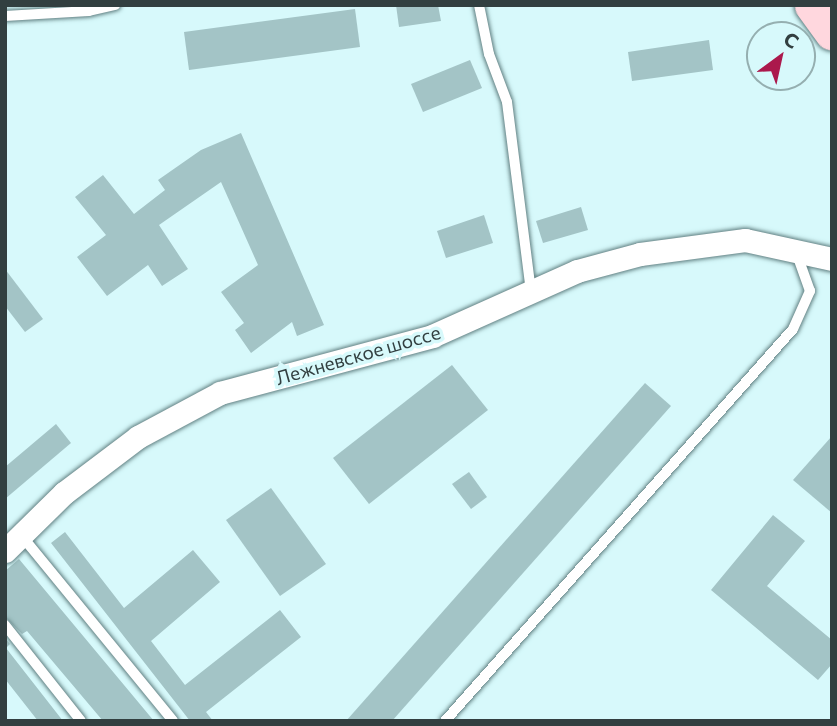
<!DOCTYPE html>
<html>
<head>
<meta charset="utf-8">
<style>
	body { margin:0 }
	#map { position:relative; width:837px; height:726px; overflow:hidden; background:#d7f9fb; font-family:Commissioner,sans-serif }
	div>[style] { position:absolute }
	.building>* { inset:0; background:#a3c4c6 }
	.roads { filter:drop-shadow(0 0 2px #618082) drop-shadow(0 0 2px #618082) }
	.service>* { height:10px; margin:-5px; padding:0 5px; transform-origin:5px; border-radius:5px; background:#fff }
	.minor>* { height:23px; margin:-11.5px; padding:0 11.5px; transform-origin:11.5px; border-radius:11.5px; background:#fff }
	.primary>* { height:35px; margin:-17.5px; padding:0 17.5px; transform-origin:17.5px; border-radius:17.5px; background:#ffd7de }
	span { translate:-50% -50%; white-space:nowrap; text-align:center; line-height:1.15; -webkit-text-stroke:7px #d7f9fb; paint-order:stroke }
	.street-label { font-size:19px; color:#323f40 }
	.frame { position:absolute; inset:0; border:7px solid #323f40; pointer-events:none }
	.north { position:absolute; left:746px; top:21px; width:70px; height:70px; box-sizing:border-box; background:#d7f9fb; border:2px solid #95afb0; border-radius:50%; rotate:33deg; font-size:19px; font-weight:700; line-height:28px; text-align:center; color:#323f40 }
	.north::after { content:''; display:block; margin:auto; width:24px; height:32px; background:#ab194c; clip-path:polygon(50% 0,100% 100%,50% 72%,0 100%) }
</style>
</head>
<body>
<div id="map">
	<div class="building">
		<div style="clip-path:polygon(396px 5px,438px 5px,441px 21px,399px 27px)"></div>
		<div style="clip-path:polygon(355px 9px,360px 47px,189px 70px,184px 32px)"></div>
		<div style="clip-path:polygon(709px 40px,713px 70px,632px 81px,628px 52px)"></div>
		<div style="clip-path:polygon(470px 60px,482px 88px,423px 112px,411px 84px)"></div>
		<div style="clip-path:polygon(241px 133px,324px 325px,297px 336px,292px 322px,251px 353px,235px 330px,244px 323px,221px 292px,258px 265px,221px 182px,159px 225px,188px 269px,162px 286px,148px 265px,107px 296px,77px 257px,106px 235px,75px 197px,103px 175px,134px 214px,165px 190px,158px 180px,201px 150px)"></div>
		<div style="clip-path:polygon(581px 207px,588px 230px,543px 243px,536px 221px)"></div>
		<div style="clip-path:polygon(484px 215px,493px 243px,446px 258px,437px 231px)"></div>
		<div style="clip-path:polygon(5px 269px,43px 319px,25px 332px,5px 306px)"></div>
		<div style="clip-path:polygon(452px 365px,488px 410px,369px 504px,333px 458px)"></div>
		<div style="clip-path:polygon(645px 383px,671px 406px,392px 721px,346px 721px)"></div>
		<div style="clip-path:polygon(56px 424px,71px 443px,5px 499px,5px 467px)"></div>
		<div style="clip-path:polygon(832px 436px,832px 513px,793px 480px)"></div>
		<div style="clip-path:polygon(469px 472px,487px 497px,471px 509px,452px 484px)"></div>
		<div style="clip-path:polygon(271px 488px,326px 564px,280px 596px,226px 520px)"></div>
		<div style="clip-path:polygon(773px 515px,805px 541px,767px 586px,832px 640px,832px 664px,818px 680px,711px 590px)"></div>
		<div style="clip-path:polygon(65px 532px,124px 608px,193px 550px,220px 582px,151px 641px,185px 685px,280px 610px,301px 637px,206px 712px,213px 721px,190px 721px,51px 543px)"></div>
		<div style="clip-path:polygon(19px 559px,154px 721px,103px 721px,27px 631px,22px 634px,5px 617px,5px 571px)"></div>
		<div style="clip-path:polygon(5px 638px,10px 644px,6px 648px,63px 721px,38px 721px,5px 679px)"></div>
	</div>
	<div class="roads">
		<div class="service">
			<div style="left:479px;top:5px;width:50px;rotate:78.5deg"></div>
			<div style="left:489px;top:54px;width:51px;rotate:69.4deg"></div>
			<div style="left:507px;top:102px;width:192px;rotate:82.8deg"></div>
			<div style="left:5px;top:16px;width:84px;rotate:-3.4deg"></div>
			<div style="left:89px;top:11px;width:27px;rotate:-13deg"></div>
			<div style="left:21px;top:535px;width:240px;rotate:50.7deg"></div>
			<div style="left:5px;top:625px;width:122px;rotate:51.6deg"></div>
			<div style="left:445px;top:721px;width:524px;rotate:-48.4deg"></div>
			<div style="left:793px;top:329px;width:42px;rotate:-65.9deg"></div>
			<div style="left:810px;top:291px;width:41px;rotate:-109.7deg"></div>
		</div>
		<div class="minor">
			<div style="left:5px;top:551px;width:83px;rotate:-44.5deg"></div>
			<div style="left:64px;top:493px;width:93px;rotate:-37.1deg"></div>
			<div style="left:138px;top:437px;width:93px;rotate:-28.2deg"></div>
			<div style="left:220px;top:393px;width:220px;rotate:-15deg"></div>
			<div style="left:432px;top:336px;width:159px;rotate:-24.1deg"></div>
			<div style="left:577px;top:271px;width:65px;rotate:-15.1deg"></div>
			<div style="left:640px;top:254px;width:106px;rotate:-7.6deg"></div>
			<div style="left:745px;top:240px;width:89px;rotate:12.3deg"></div>
		</div>
		<div class="primary">
			<div style="left:812px;top:5px;width:34px;rotate:54deg"></div>
		</div>
	</div>
	<div class="street-label">
		<span style="left:358px;top:355px;rotate:-16deg">Лежневское шоссе</span>
	</div>
	<div class="frame"></div>
	<div class="north">С</div>
</div>
</body>
</html>
